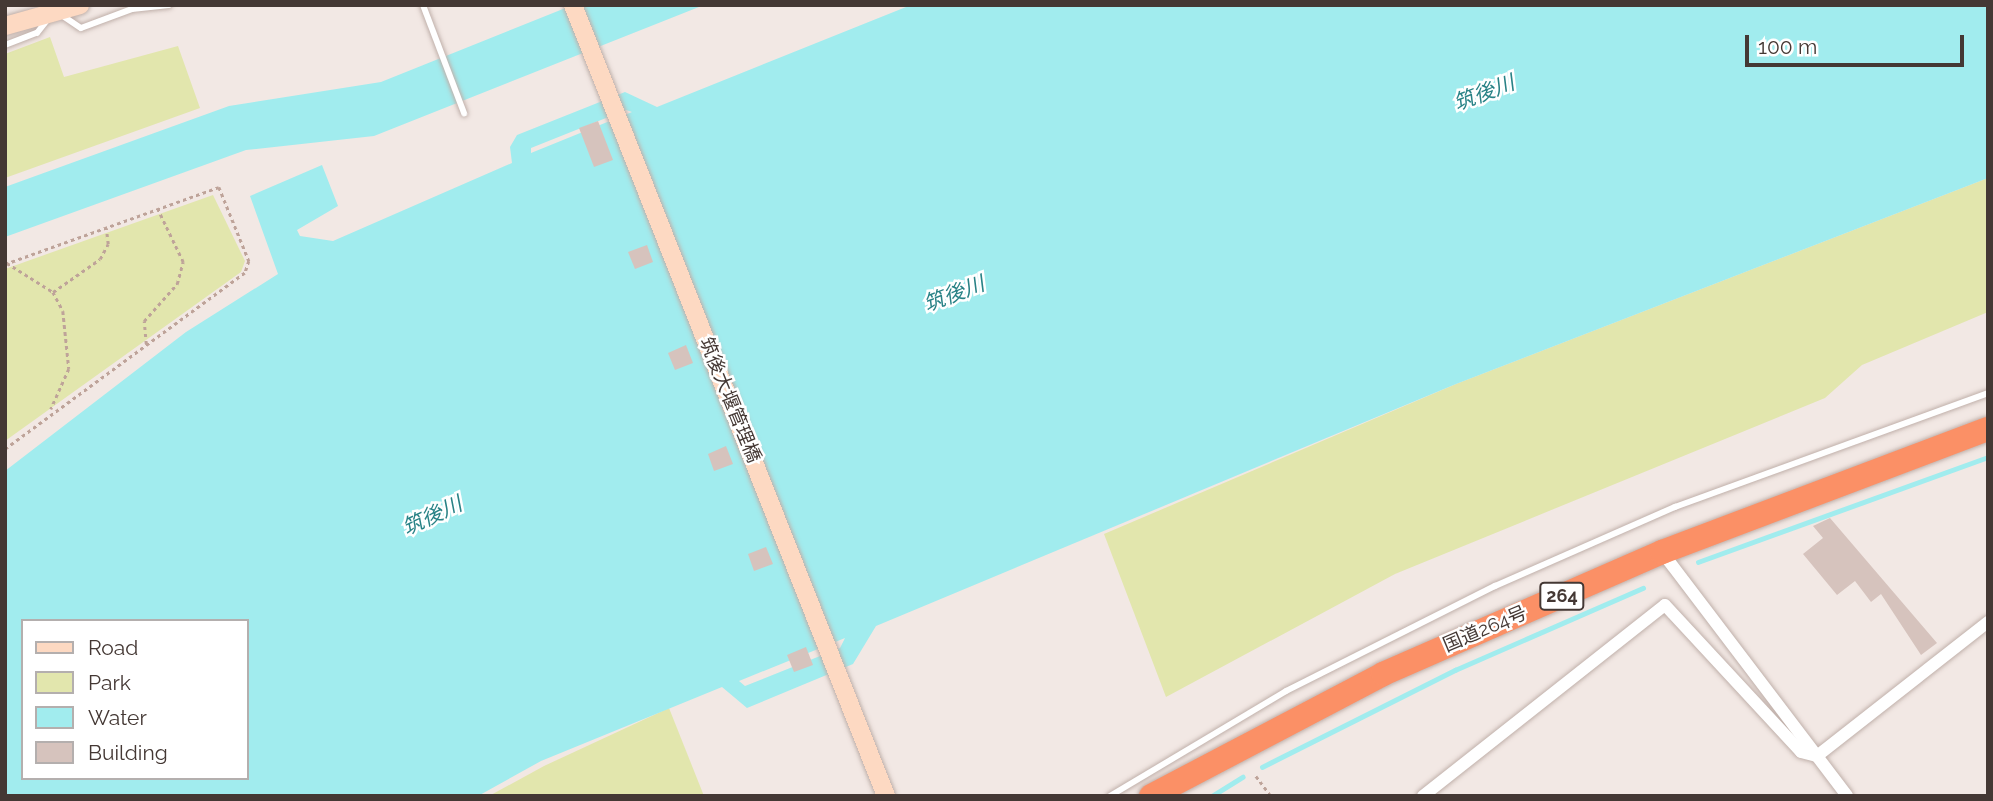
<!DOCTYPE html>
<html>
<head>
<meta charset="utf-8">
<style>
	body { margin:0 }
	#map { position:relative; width:1993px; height:801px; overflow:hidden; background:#f2e8e4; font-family:Raleway,"Noto Sans JP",sans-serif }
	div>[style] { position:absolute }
	.green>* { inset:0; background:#e2e6ad }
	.water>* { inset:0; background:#a1ecee }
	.stream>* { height:4.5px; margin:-2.25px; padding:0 2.25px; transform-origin:2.25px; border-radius:2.25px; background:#a1ecee }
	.building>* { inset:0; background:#d6c3bd }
	.path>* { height:2.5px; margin-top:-1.25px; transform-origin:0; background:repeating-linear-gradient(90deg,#bea399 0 3.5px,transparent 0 7px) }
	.roads { filter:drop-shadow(0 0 2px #c0b0aa) drop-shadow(0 0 2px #c0b0aa) }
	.lane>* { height:6px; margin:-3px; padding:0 3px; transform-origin:3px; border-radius:3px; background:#fff }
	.street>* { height:12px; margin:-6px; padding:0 6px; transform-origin:6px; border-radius:6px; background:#fff }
	.secondary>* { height:18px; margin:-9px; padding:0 9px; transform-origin:9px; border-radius:9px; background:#fdd9c2 }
	.highway>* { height:24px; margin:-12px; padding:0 12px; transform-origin:12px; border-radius:12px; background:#fb9066 }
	span { translate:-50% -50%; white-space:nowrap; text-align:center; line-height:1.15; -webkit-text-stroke:5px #fff; paint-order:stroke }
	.shield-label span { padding:2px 5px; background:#fff; border:2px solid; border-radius:5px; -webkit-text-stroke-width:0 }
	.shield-label { font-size:18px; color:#443834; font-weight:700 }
	.street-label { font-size:19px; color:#443834 }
	.water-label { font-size:21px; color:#288286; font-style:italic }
	.frame { position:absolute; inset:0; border:7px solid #443834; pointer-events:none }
	.legend { position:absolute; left:21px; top:619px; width:228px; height:161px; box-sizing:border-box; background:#fff; border:2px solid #b4afae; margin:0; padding:9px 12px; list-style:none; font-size:21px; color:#443834 }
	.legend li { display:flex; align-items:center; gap:14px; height:35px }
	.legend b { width:35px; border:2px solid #b4afae }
	.scale { position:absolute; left:1745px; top:35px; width:219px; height:32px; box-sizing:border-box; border:4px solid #443834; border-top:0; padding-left:9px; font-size:21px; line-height:24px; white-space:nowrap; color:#443834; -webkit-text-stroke:5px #fff; paint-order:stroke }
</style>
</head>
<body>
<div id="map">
	<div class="green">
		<div style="clip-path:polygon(50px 37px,64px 77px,178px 46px,200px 108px,5px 178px,5px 54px)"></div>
		<div style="clip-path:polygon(1988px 178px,1988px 312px,1862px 365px,1825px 398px,1395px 574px,1166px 697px,1104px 534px,1456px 384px)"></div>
		<div style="clip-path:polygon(213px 195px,245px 261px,241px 272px,5px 441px,5px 269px)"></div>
		<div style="clip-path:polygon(669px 708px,704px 796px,489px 796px,544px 766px)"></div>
	</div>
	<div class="water">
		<div style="clip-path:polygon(573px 5px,704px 5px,374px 136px,246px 150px,5px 237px,5px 187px,229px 106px,381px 82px)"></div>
		<div style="clip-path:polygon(evenodd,911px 5px,1988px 5px,1988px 178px,1456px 384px,876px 626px,853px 664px,747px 708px,722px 687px,541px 761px,478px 796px,5px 796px,5px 471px,186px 332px,278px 274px,250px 196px,322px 165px,338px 206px,297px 230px,300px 236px,333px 241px,512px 163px,510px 147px,517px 135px,625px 92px,657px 107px,911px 5px,626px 110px,632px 112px,531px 153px,531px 148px,626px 110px,911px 5px,23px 621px,247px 621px,247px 778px,23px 778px,23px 621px,911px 5px,845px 638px,840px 648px,745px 686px,739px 681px,845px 638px)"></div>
	</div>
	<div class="stream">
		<div style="left:1698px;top:562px;width:308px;rotate:-19.9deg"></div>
		<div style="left:1262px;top:767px;width:216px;rotate:-26.7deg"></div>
		<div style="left:1455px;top:670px;width:205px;rotate:-23.6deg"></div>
		<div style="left:1212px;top:796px;width:36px;rotate:-32deg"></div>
	</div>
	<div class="building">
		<div style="clip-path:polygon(598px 121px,613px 160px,594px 167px,579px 128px)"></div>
		<div style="clip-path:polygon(647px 245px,653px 262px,635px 269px,628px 252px)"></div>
		<div style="clip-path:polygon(686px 345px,693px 363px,675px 370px,668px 353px)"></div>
		<div style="clip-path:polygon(726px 446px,733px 464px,714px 471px,708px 454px)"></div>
		<div style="clip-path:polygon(1830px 518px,1937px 643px,1921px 655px,1881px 594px,1871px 602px,1855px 581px,1837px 595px,1803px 554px,1823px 538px,1813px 526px)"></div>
		<div style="clip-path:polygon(766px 547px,773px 564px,754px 571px,748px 554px)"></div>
		<div style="clip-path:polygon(806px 647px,813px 665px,794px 672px,787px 655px)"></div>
	</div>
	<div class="path">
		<div style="left:7px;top:263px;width:54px;rotate:32.2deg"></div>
		<div style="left:53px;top:292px;width:21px;rotate:62deg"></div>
		<div style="left:63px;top:311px;width:58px;rotate:84.1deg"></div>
		<div style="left:69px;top:369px;width:44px;rotate:114.2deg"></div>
		<div style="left:5px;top:264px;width:227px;rotate:-19.8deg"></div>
		<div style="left:219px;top:187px;width:80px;rotate:67.9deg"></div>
		<div style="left:249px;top:261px;width:13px;rotate:108deg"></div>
		<div style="left:245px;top:273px;width:298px;rotate:143.7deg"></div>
		<div style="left:53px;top:292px;width:57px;rotate:-35.1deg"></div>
		<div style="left:100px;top:259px;width:17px;rotate:-62deg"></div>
		<div style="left:108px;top:244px;width:16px;rotate:-97deg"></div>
		<div style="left:146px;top:344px;width:23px;rotate:-95deg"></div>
		<div style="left:144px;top:321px;width:50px;rotate:-48.3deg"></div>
		<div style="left:177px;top:284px;width:23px;rotate:-75deg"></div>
		<div style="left:183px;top:262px;width:58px;rotate:-115.7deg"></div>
		<div style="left:1256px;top:776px;width:25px;rotate:53deg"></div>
	</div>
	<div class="roads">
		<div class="lane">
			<div style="left:423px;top:5px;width:116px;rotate:69.2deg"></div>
			<div style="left:60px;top:14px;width:25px;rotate:34deg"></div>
			<div style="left:81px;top:28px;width:54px;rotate:-20.4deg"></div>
			<div style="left:132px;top:9px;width:37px;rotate:-6deg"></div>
			<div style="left:5px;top:45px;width:34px;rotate:-21deg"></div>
			<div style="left:37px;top:33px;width:16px;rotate:-52deg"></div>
			<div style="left:1110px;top:796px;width:205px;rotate:-30.8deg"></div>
			<div style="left:1286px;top:691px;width:234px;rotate:-26.7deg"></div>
			<div style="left:1495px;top:586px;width:197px;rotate:-23.7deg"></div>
			<div style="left:1675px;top:507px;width:333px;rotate:-20deg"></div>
		</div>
		<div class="street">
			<div style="left:1662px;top:552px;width:306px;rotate:52.8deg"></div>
			<div style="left:1817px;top:756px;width:217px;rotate:-38.1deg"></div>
			<div style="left:1423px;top:796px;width:308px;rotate:-38.3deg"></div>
			<div style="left:1665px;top:605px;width:200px;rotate:47.2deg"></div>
			<div style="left:1801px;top:752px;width:16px;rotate:14deg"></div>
		</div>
		<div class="secondary">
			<div style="left:573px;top:5px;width:851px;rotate:68.41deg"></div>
			<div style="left:5px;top:26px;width:78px;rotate:-15.6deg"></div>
		</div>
		<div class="highway">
			<div style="left:1151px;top:796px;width:262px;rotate:-27.7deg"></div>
			<div style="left:1383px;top:674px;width:305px;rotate:-23.6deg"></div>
			<div style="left:1662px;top:552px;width:348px;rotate:-20.7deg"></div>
		</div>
	</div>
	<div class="shield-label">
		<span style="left:1562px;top:596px">264</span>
	</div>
	<div class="street-label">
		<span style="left:730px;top:400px;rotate:68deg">筑後大堰管理橋</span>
		<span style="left:1485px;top:629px;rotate:-23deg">国道264号</span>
	</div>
	<div class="water-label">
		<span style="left:1484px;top:93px;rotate:-21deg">筑後川</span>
		<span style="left:954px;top:294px;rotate:-21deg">筑後川</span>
		<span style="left:432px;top:516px;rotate:-25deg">筑後川</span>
	</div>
	<div class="frame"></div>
	<ul class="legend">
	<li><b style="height:9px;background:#fdd9c2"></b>Road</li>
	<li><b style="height:19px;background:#e2e6ad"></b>Park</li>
	<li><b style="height:19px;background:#a1ecee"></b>Water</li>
	<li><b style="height:19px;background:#d6c3bd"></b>Building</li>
	</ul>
	<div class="scale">100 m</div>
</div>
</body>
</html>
